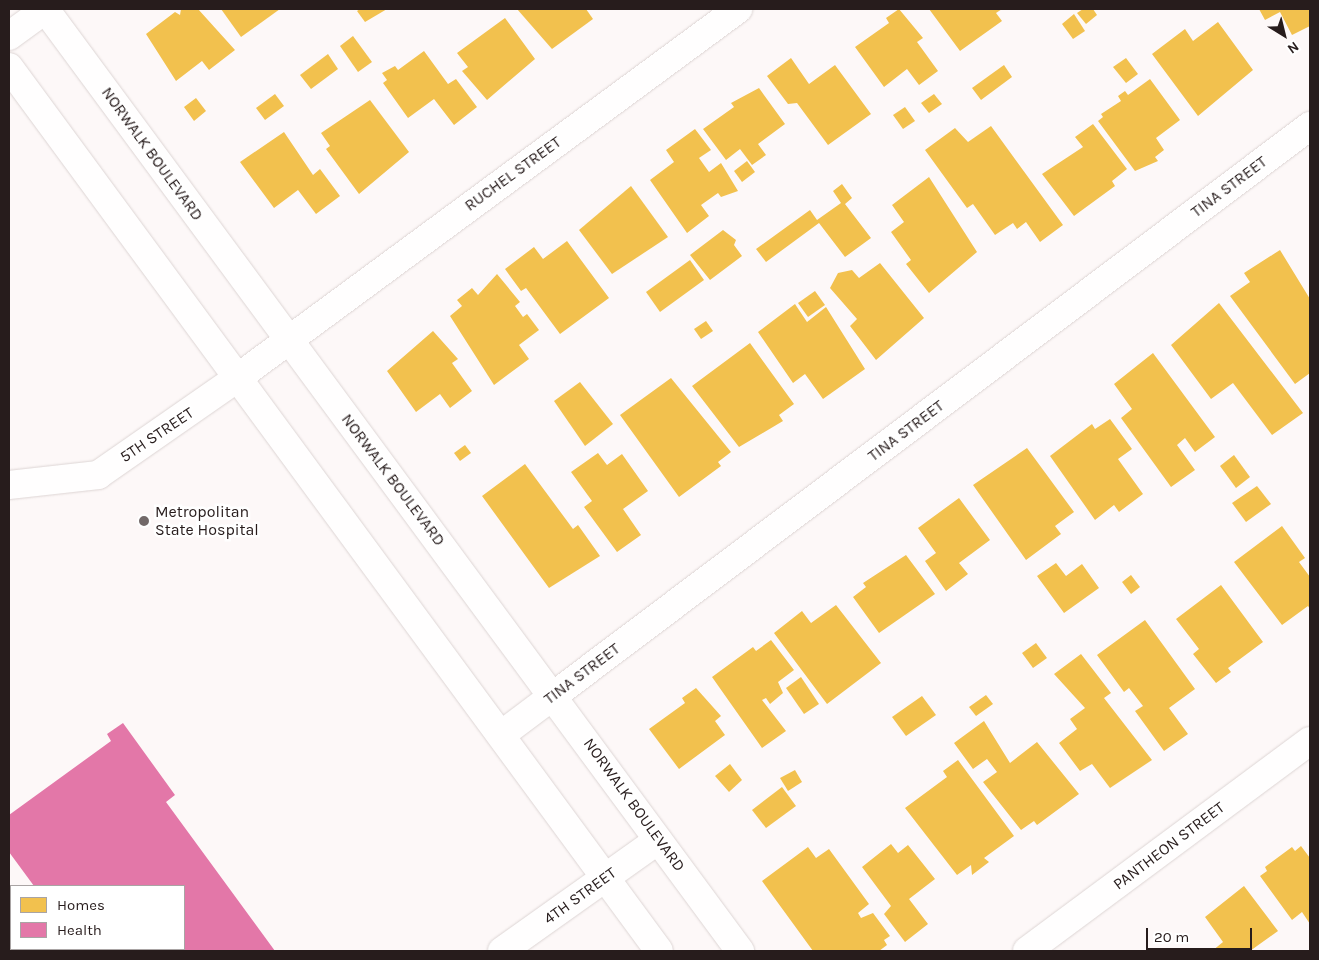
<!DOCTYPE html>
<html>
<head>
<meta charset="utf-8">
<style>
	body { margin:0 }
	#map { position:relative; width:1319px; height:960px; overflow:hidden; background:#fdf8f8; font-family:Karla,sans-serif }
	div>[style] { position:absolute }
	.homes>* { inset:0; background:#f2c14e }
	.health>* { inset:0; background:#e377a8 }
	.roads { filter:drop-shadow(0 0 1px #ddd5d4) drop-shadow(0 0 1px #ddd5d4) }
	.minor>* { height:28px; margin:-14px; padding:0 14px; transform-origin:14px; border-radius:14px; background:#fffefe }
	.tertiary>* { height:28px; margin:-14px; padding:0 14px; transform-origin:14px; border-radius:14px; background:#fffefe }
	.secondary>* { height:28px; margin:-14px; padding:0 14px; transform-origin:14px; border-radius:14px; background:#fffefe }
	.dots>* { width:14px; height:14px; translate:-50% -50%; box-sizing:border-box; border:2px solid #fff; border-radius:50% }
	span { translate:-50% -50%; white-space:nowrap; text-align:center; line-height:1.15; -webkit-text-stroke:5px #fff; paint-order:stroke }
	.street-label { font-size:16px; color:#271c1c }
	.poi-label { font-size:16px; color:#271c1c }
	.left { translate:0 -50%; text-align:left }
	.frame { position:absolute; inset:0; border:10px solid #271c1c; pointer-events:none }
	.legend { position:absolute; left:10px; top:885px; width:175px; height:65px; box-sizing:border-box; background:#fff; border:1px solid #a9a4a4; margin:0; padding:6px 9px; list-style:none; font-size:15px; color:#271c1c }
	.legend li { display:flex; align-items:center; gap:10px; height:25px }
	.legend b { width:25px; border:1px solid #a9a4a4 }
	.north { position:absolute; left:1259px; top:10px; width:50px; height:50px; -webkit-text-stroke:4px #fff; paint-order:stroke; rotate:144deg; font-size:14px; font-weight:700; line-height:20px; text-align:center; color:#271c1c }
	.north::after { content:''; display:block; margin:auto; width:18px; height:22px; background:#271c1c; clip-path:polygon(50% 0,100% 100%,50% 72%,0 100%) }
	.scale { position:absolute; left:1146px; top:928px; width:106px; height:22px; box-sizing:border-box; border:2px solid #271c1c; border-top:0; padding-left:6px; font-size:15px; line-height:18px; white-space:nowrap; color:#271c1c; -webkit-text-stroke:4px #fff; paint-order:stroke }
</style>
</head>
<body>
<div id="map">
	<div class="homes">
		<div style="clip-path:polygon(181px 9px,198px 9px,235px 50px,209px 70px,202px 61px,176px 81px,146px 34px,175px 12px,180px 15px)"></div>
		<div style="clip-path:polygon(221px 9px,280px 9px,241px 37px)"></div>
		<div style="clip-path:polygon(360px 9px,387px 9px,365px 22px,357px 11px)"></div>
		<div style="clip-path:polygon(517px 9px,586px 9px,593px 19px,552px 49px)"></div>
		<div style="clip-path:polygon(899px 9px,923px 38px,917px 42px,938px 71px,919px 85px,907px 69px,884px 87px,855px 47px,889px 23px,886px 18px)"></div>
		<div style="clip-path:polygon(929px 9px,1002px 9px,996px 13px,1002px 21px,960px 51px)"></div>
		<div style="clip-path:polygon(1083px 9px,1093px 9px,1097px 15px,1086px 24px,1077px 13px)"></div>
		<div style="clip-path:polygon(1259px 9px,1310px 9px,1310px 26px,1292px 35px,1280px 12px,1265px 20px)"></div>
		<div style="clip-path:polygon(1074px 14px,1085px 31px,1073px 39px,1062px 24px)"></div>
		<div style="clip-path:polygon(505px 18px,535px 59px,487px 100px,462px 71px,468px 67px,457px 53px)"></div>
		<div style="clip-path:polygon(1218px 22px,1253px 70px,1198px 116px,1152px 54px,1185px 29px,1193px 41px)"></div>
		<div style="clip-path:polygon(353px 36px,372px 62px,358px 72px,340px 46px)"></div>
		<div style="clip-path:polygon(424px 51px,448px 84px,456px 79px,477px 107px,454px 125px,434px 99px,408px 118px,383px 83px,387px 80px,382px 73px,395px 66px,398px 70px)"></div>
		<div style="clip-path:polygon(328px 54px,338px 69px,311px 89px,300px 75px)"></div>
		<div style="clip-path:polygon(791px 58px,809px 84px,835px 65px,871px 114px,828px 145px,797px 103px,788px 104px,767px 76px)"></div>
		<div style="clip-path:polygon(1126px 58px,1138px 74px,1126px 83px,1113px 67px)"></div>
		<div style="clip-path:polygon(1004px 65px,1012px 77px,981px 100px,972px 88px)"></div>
		<div style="clip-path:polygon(1150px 79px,1180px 120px,1156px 138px,1164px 150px,1155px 157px,1158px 161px,1135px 171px,1098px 121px,1103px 117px,1101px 114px,1121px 101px,1118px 96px,1125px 91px,1128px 95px)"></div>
		<div style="clip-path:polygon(759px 88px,785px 124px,758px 144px,766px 155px,752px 165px,740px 149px,726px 160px,703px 129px,734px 107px,731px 103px)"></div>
		<div style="clip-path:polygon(275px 94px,284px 106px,265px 120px,256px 108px)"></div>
		<div style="clip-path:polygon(934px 94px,942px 104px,929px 113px,921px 103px)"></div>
		<div style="clip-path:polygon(196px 98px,206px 111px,194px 121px,184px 107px)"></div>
		<div style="clip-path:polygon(370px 100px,409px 152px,359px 194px,326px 149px,330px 146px,321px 133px)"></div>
		<div style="clip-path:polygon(905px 107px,915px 121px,903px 129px,893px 115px)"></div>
		<div style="clip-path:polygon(1093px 124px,1127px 169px,1112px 181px,1115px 186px,1074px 216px,1042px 174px,1083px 147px,1075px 137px)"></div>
		<div style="clip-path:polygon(991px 126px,1063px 225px,1040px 242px,1026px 222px,1017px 229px,1013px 223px,995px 235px,973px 204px,967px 208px,925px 150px,955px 128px,968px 142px)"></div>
		<div style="clip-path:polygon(695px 129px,711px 150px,699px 158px,709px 172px,721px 163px,738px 191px,721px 197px,718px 193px,701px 205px,709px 216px,687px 233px,650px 180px,674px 162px,666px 150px)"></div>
		<div style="clip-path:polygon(284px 132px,313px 175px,320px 169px,340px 196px,316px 214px,298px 190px,274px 208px,240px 162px)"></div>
		<div style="clip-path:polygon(747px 161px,755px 172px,742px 182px,734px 171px)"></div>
		<div style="clip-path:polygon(929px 177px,977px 252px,929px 293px,906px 264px,911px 260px,891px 232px,904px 222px,892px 205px)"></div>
		<div style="clip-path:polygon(842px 184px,852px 198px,845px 204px,871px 238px,845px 257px,819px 223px,766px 262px,756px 249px,810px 210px,817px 220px,841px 203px,833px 191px)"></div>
		<div style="clip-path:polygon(631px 186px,668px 237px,612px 274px,579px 230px)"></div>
		<div style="clip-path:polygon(723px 230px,736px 240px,734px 245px,742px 256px,710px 280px,690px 255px)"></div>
		<div style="clip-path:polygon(567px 241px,609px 298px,560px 334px,526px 288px,521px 291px,505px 269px,534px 247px,543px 259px)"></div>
		<div style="clip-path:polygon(1280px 250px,1310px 299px,1310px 373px,1295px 384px,1230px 296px,1250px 282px,1244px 273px)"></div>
		<div style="clip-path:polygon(690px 260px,704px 280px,660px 312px,646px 292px)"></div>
		<div style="clip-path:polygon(880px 263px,924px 318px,876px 360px,850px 326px,857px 319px,830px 288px,838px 273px,852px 270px,859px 278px)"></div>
		<div style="clip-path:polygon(497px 274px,520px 302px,515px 306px,523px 317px,527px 314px,539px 330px,519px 345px,529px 359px,494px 385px,450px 316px,462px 306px,457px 300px,472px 288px,478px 295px)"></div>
		<div style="clip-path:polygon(815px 291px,825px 305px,808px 317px,798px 303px)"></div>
		<div style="clip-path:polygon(1219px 303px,1303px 413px,1272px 435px,1233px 383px,1211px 399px,1171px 345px)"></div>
		<div style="clip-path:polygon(795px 304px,807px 322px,826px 307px,865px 369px,823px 399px,805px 374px,793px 383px,758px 332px)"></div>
		<div style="clip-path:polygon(706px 321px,713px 331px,701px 339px,694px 329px)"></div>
		<div style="clip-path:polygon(433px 331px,458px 359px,452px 363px,472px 391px,450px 408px,440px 394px,416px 412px,387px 371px)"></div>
		<div style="clip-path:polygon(750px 343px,794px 404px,779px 415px,783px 421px,739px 447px,692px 386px)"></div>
		<div style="clip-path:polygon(1153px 353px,1215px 437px,1195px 452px,1185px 438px,1177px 445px,1195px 470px,1171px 487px,1121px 418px,1132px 409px,1114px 384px)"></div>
		<div style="clip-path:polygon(671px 378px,731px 452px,718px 462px,721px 466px,679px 497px,620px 415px)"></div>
		<div style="clip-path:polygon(580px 382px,613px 424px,585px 446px,554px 401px)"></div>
		<div style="clip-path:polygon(1110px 419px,1132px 449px,1118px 459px,1143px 494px,1119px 512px,1114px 505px,1095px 520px,1050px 456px,1092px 424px,1095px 429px)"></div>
		<div style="clip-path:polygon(465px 445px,471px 453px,460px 461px,454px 453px)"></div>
		<div style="clip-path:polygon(1027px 448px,1074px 512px,1055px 526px,1061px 534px,1026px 560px,973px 485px)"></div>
		<div style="clip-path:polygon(598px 453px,607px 465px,622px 454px,648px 491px,623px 509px,641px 535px,617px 552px,584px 507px,592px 501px,571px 472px)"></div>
		<div style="clip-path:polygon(1234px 455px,1250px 477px,1236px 488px,1220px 466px)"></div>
		<div style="clip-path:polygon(525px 464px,573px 529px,578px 525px,600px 556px,549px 588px,482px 496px)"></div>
		<div style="clip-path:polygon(1257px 486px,1271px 504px,1246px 522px,1232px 503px)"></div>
		<div style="clip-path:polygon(959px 498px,990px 540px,959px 563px,968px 574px,946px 591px,925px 561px,936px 553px,918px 528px)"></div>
		<div style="clip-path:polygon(1282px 526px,1305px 558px,1299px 562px,1310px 577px,1310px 609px,1308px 606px,1282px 625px,1234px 562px)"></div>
		<div style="clip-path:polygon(906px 555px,935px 594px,879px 633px,853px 597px,866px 587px,863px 583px)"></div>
		<div style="clip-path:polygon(1056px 563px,1066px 576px,1082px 564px,1099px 588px,1064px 613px,1037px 576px)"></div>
		<div style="clip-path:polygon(1131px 575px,1140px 587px,1131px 594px,1122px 582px)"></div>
		<div style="clip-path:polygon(1221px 585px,1263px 642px,1228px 668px,1231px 672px,1216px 683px,1193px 654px,1199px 649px,1176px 619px)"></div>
		<div style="clip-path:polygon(836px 605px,881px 663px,827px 704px,774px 633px,802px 611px,811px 623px)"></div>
		<div style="clip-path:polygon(1145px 620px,1195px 689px,1169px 708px,1188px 734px,1164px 751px,1135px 711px,1143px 706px,1129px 688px,1124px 692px,1097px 655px)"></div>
		<div style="clip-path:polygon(771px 640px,794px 670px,778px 682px,783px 693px,770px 704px,766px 698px,762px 700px,786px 731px,762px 748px,712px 677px,753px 647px,756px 651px)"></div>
		<div style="clip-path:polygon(1036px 643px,1047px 658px,1033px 668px,1022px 653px)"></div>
		<div style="clip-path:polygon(1081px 654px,1111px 693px,1104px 698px,1152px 760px,1110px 788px,1092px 764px,1080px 771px,1059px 743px,1077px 729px,1070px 719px,1085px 708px,1054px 674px)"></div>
		<div style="clip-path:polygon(801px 677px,819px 704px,804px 714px,786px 688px)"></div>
		<div style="clip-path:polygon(696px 688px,721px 716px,715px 721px,725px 735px,679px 769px,649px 729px,685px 703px,682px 698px)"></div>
		<div style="clip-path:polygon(986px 695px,993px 704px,976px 716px,969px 707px)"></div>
		<div style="clip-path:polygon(922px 696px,936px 715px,906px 736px,892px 717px)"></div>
		<div style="clip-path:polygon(984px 721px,1010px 763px,1037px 742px,1079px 794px,1037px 825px,1034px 821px,1021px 830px,983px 782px,997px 772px,987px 759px,973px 769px,954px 743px)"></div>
		<div style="clip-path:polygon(958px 760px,1014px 836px,984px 858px,989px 862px,972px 875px,971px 865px,957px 875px,905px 808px,947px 777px,943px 771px)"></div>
		<div style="clip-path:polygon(730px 764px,742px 780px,729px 792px,715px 776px)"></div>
		<div style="clip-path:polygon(795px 770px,802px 782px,788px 791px,780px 778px)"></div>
		<div style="clip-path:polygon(782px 787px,796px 806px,766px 828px,752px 810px)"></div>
		<div style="clip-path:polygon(891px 844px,898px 853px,908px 845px,935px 879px,909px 899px,928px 924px,905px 942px,884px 914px,891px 906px,862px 867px)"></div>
		<div style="clip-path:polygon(1301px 846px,1310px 858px,1310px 924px,1302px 912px,1292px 920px,1260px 876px,1267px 871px,1265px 867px,1292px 847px,1295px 851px)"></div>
		<div style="clip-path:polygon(808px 847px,816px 858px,829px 849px,869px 904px,858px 913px,861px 918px,873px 913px,890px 936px,884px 940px,887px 945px,879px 951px,813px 951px,762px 881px)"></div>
		<div style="clip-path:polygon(1244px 886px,1278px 931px,1250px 951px,1212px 951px,1223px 942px,1205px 917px)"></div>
	</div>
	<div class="health">
		<div style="clip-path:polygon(123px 723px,175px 795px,166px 802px,275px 951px,81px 951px,184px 949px,184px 886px,34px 886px,9px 852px,9px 815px,111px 741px,107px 734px)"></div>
	</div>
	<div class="roads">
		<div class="minor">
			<div style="left:9px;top:36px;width:46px;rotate:-36.1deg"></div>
			<div style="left:9px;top:485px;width:90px;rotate:-6.4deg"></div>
			<div style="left:98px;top:475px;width:168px;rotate:-34.8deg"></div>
			<div style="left:236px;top:379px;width:624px;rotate:-36.39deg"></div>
			<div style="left:501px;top:735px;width:65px;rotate:-36.9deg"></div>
			<div style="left:502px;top:951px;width:191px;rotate:-35.4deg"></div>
			<div style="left:1027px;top:951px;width:352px;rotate:-36.6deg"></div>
		</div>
		<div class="tertiary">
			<div style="left:553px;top:696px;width:948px;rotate:-36.98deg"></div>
		</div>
		<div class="secondary">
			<div style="left:45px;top:9px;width:1171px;rotate:53.58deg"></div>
			<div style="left:9px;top:67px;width:1097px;rotate:53.67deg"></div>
		</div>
	</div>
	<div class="dots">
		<div style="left:144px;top:521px;background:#726969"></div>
	</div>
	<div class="street-label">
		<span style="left:152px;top:154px;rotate:54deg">NORWALK BOULEVARD</span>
		<span style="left:513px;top:174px;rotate:-36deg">RUCHEL STREET</span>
		<span style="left:1229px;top:187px;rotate:-37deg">TINA STREET</span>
		<span style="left:906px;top:431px;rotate:-37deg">TINA STREET</span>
		<span style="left:157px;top:435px;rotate:-34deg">5TH STREET</span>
		<span style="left:393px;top:480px;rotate:53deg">NORWALK BOULEVARD</span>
		<span style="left:582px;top:674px;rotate:-37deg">TINA STREET</span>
		<span style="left:634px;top:805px;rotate:54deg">NORWALK BOULEVARD</span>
		<span style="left:1169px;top:846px;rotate:-37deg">PANTHEON STREET</span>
		<span style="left:580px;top:896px;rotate:-36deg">4TH STREET</span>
	</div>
	<div class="poi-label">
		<span class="left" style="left:155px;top:521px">Metropolitan<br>State Hospital</span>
	</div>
	<div class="frame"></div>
	<ul class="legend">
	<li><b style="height:14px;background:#f2c14e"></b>Homes</li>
	<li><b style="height:14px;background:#e377a8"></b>Health</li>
	</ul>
	<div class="north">N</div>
	<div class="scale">20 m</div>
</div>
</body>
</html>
